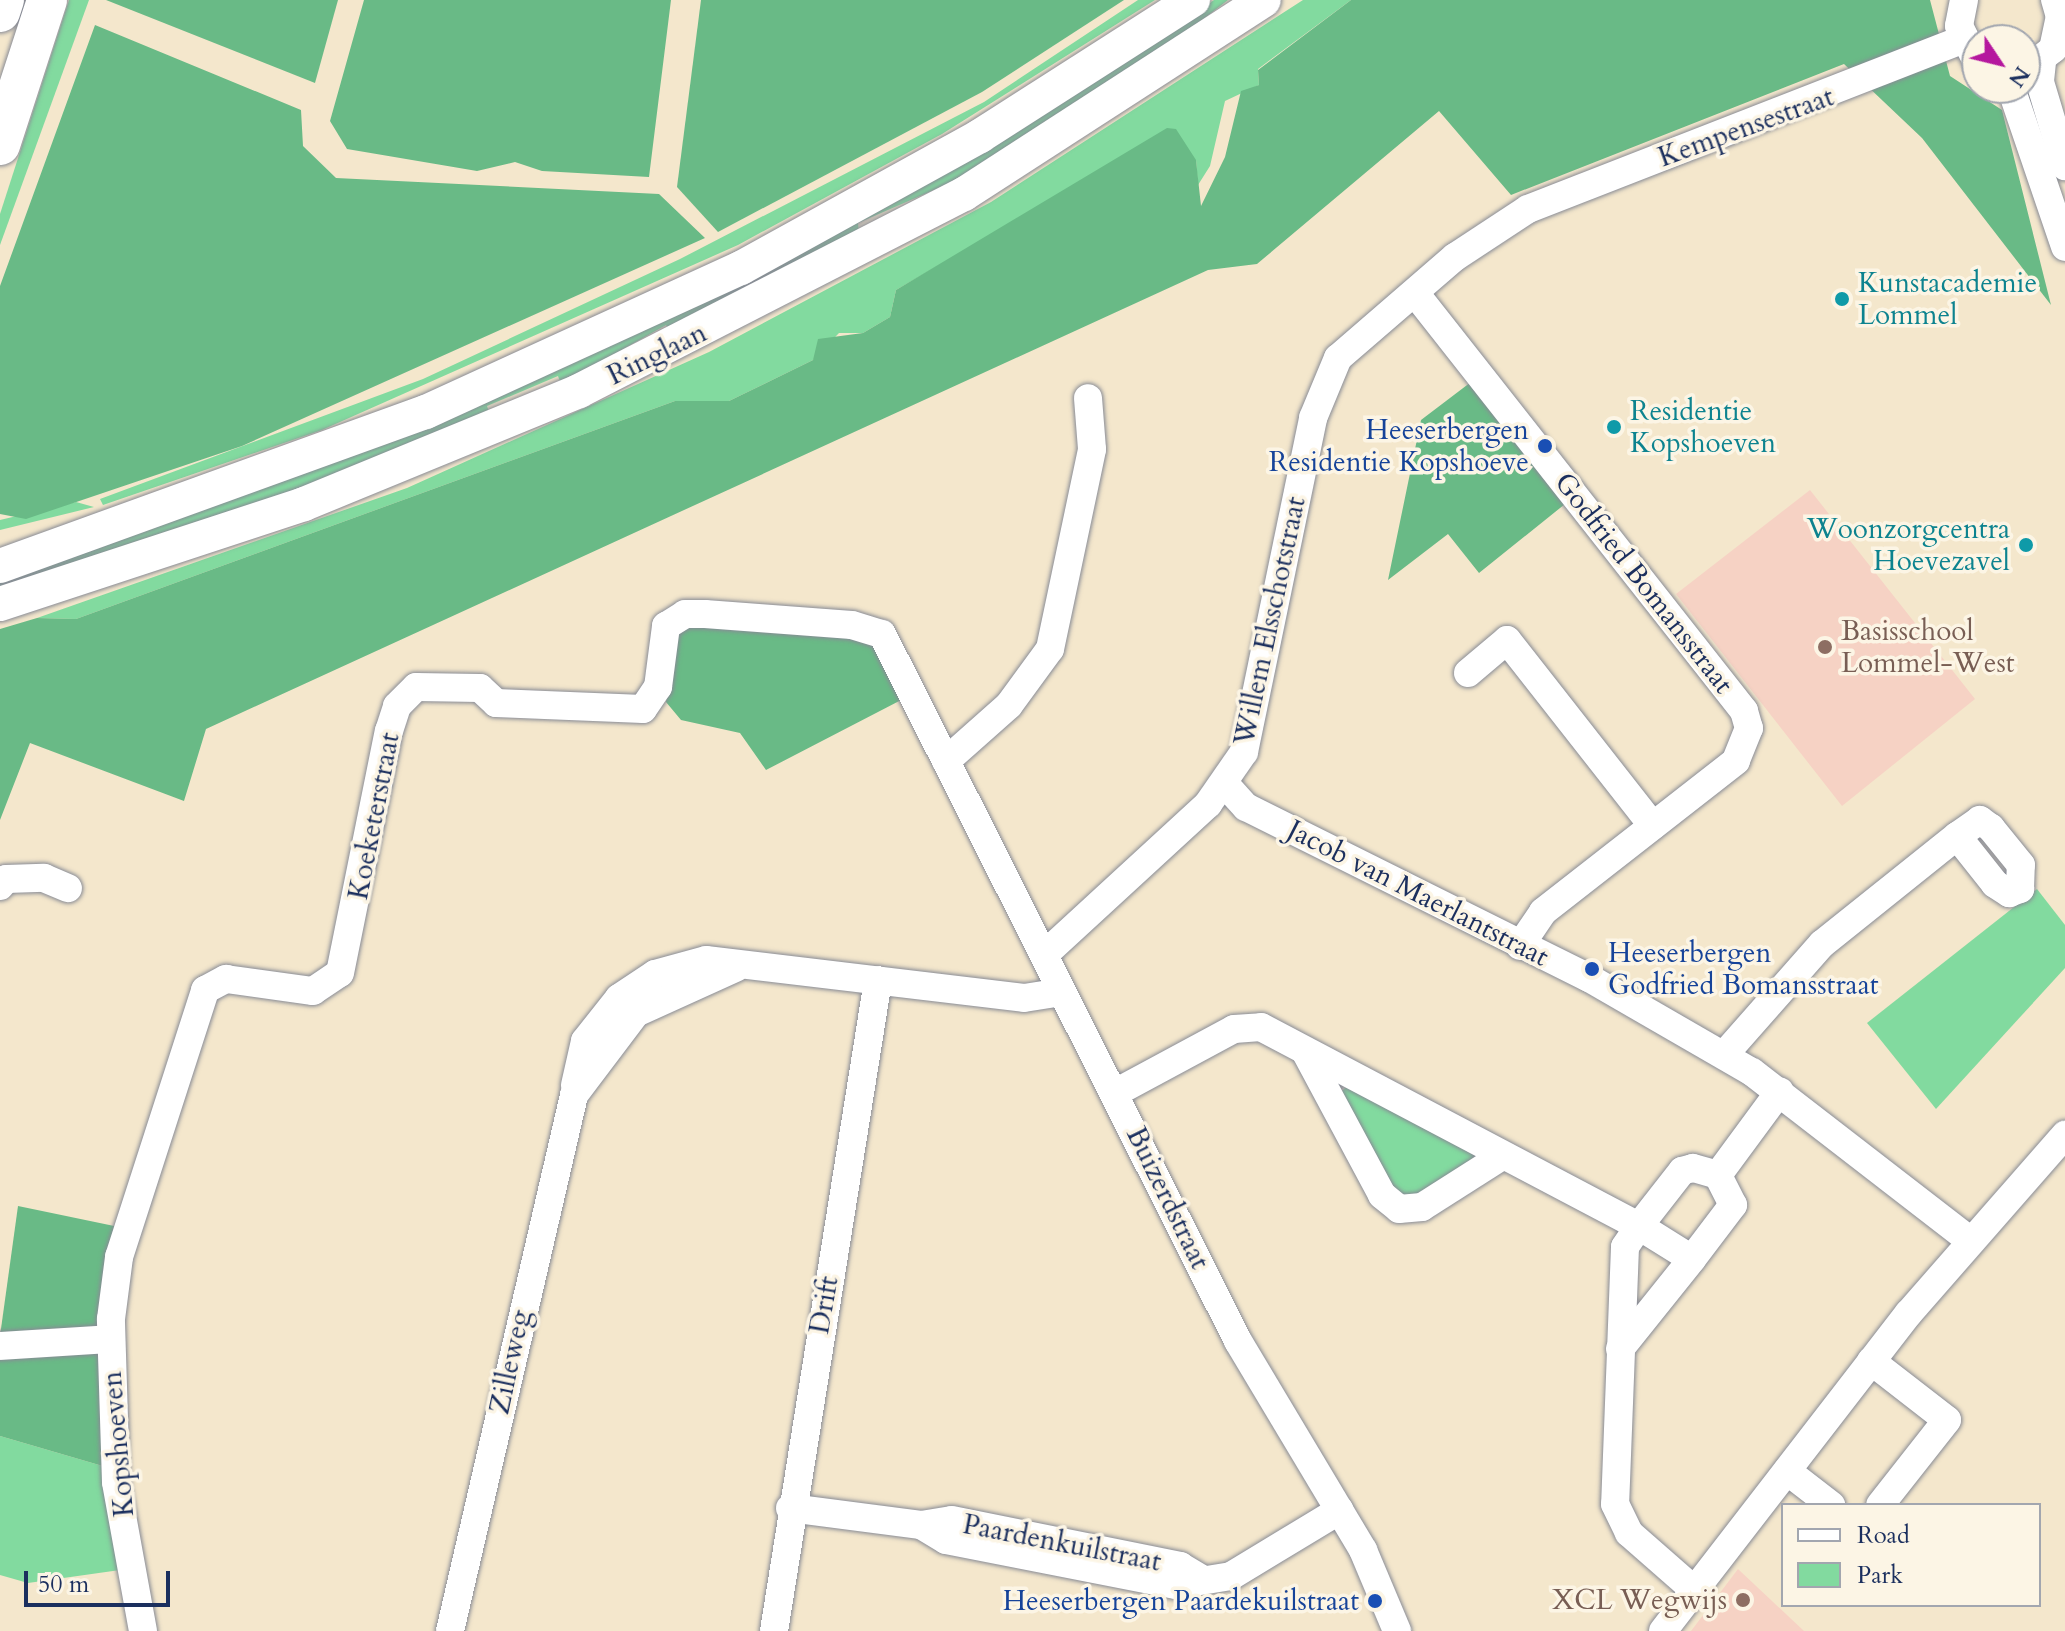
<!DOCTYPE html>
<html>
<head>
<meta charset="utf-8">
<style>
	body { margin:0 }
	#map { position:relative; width:2065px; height:1631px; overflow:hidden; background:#f4e7cc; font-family:Cardo,serif }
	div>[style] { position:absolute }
	.built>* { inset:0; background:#f6d2c4 }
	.green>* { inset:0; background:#82da9f }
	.forest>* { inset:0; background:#69ba86 }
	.roads { filter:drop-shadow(0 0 2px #888b95) drop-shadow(0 0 2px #888b95) }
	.minor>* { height:28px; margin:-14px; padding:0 14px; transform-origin:14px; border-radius:14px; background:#fff }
	.major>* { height:34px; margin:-17px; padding:0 17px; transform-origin:17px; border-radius:17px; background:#fff }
	.highway>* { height:40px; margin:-20px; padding:0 20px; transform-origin:20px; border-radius:20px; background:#fff }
	.dots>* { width:22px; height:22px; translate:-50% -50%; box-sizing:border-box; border:4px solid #fcf5e5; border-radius:50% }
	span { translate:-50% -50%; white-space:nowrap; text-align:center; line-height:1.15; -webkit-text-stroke:7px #fcf5e5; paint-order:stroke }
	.street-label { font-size:28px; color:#1b2f5e }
	.culture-label { font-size:28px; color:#0d838f }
	.left { translate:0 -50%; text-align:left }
	.right { translate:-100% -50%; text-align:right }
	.transit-label { font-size:28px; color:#164399 }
	.education-label { font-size:28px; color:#785e54 }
	.legend { position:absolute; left:1781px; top:1503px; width:260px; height:104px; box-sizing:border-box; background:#fcf5e5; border:2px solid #a2a6af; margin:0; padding:10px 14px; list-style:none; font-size:24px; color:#1b2f5e }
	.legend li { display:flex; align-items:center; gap:16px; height:40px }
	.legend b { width:40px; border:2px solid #a2a6af }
	.north { position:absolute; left:1961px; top:24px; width:80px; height:80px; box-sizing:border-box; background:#fcf5e5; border:2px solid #a2a6af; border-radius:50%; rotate:125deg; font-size:22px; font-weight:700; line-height:32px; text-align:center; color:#1b2f5e }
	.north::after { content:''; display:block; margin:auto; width:28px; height:36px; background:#b5179e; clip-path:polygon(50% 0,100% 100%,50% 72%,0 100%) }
	.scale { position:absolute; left:24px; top:1571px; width:146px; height:36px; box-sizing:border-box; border:4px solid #1b2f5e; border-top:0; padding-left:10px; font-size:24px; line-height:28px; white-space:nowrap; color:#1b2f5e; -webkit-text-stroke:6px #fcf5e5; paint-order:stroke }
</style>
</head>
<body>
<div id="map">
	<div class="built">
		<div style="clip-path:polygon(1810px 490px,1975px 699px,1842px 806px,1676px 594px)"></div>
		<div style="clip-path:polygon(1738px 1569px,1804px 1631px,1691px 1631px)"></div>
	</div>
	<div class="green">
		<div style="clip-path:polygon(69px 0,89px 0,0 245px,0 214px)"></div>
		<div style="clip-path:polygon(1138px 0,1155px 0,942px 134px,738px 245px,322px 430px,103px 505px,100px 499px,423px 379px,680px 259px,984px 102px)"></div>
		<div style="clip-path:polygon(1214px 0,1228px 0,1125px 79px,966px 176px,858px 223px,859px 236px,672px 334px,666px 325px,561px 384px,558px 376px,487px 406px,490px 415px,279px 498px,0 589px,0 575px,320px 466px,1095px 80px)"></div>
		<div style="clip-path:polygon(1303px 0,1351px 0,1258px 69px,1259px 85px,1225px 101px,1210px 166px,1198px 185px,1196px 160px,941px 264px,896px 290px,890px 317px,863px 333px,839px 333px,813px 360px,729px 401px,675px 401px,76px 619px,37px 618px,407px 488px,709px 352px,991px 202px)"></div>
		<div style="clip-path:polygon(76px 502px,94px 507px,0 530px,0 520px)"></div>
		<div style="clip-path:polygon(2037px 889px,2065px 925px,2065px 968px,1936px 1109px,1867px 1023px)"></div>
		<div style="clip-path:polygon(1347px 1086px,1473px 1146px,1478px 1160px,1400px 1204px,1341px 1092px)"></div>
		<div style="clip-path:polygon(0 1436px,106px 1467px,120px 1570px,28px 1583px,0 1575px)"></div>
	</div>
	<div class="forest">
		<div style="clip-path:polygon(106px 0,338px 0,315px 83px)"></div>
		<div style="clip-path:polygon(364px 0,671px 0,649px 177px,542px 171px,515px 162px,477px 171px,347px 149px,330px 121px)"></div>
		<div style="clip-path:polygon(701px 0,1124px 0,982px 92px,718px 232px,677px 187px)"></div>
		<div style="clip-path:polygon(1351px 0,1930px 0,1950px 76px,2002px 110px,2051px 305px,1922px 138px,1844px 64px,1511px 195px,1439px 111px,1257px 264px,1208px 270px,206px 729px,184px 801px,30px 743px,0 820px,0 629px,37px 618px,76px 619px,675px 401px,729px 401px,813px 360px,818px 339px,863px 333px,890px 317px,896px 290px,1167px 128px,1176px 129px,1196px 160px,1201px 206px,1225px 157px,1241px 91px,1259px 85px,1258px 70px)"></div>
		<div style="clip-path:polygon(95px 25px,301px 110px,303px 146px,336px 178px,659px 194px,705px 238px,242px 446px,26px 519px,0 514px,0 286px)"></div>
		<div style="clip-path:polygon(1475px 379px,1570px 500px,1479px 573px,1448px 534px,1388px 580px,1421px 420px)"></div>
		<div style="clip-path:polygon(688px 623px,867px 635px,905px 698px,766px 770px,740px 733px,681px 720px,666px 702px,673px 631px)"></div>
		<div style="clip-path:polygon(18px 1206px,119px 1227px,98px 1327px,0 1336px)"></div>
		<div style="clip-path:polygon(98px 1351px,106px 1467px,0 1436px,0 1355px)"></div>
	</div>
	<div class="roads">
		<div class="minor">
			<div style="left:1964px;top:0;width:26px;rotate:101deg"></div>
			<div style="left:1959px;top:26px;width:40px;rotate:63.4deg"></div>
			<div style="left:2042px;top:62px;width:20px;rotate:96deg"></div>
			<div style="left:2040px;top:82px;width:88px;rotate:73.4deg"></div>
			<div style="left:2025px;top:71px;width:36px;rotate:-38deg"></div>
			<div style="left:2053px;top:49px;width:33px;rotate:-78deg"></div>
			<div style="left:2060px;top:17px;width:18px;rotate:-106deg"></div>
			<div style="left:2011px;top:88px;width:168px;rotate:71.2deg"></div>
			<div style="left:1415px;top:293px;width:532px;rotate:51.79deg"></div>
			<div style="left:1744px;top:711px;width:18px;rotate:74deg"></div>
			<div style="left:1749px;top:728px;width:35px;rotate:112deg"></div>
			<div style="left:1736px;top:761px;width:245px;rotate:142deg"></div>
			<div style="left:1543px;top:912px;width:41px;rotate:124.1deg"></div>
			<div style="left:1468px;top:673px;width:51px;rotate:-40.2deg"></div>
			<div style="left:1507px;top:640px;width:236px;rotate:51.9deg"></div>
			<div style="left:946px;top:761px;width:84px;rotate:-41.6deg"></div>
			<div style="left:1009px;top:705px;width:69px;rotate:-53.8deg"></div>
			<div style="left:1050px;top:649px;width:204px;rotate:-78.1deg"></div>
			<div style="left:1092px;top:449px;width:51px;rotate:-94.5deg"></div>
			<div style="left:1225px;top:784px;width:31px;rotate:48deg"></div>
			<div style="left:1246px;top:807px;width:383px;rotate:26.5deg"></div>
			<div style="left:1589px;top:978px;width:188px;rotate:30deg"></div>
			<div style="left:1752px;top:1072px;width:274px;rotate:37.7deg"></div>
			<div style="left:0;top:886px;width:9px;rotate:-49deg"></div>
			<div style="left:6px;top:879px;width:38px;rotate:-2deg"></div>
			<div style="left:44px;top:878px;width:26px;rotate:23deg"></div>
			<div style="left:1045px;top:954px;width:222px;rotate:-42.6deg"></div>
			<div style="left:1208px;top:804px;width:63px;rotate:-55.3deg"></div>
			<div style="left:1244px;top:752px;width:341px;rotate:-78.3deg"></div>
			<div style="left:1313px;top:418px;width:65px;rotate:-67.4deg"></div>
			<div style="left:1338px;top:358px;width:155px;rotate:-40.8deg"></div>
			<div style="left:1455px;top:257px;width:87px;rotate:-33.3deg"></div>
			<div style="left:1528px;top:209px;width:466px;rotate:-21.3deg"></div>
			<div style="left:1306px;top:1053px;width:161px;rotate:61.8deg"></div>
			<div style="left:1382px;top:1195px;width:22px;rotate:39deg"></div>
			<div style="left:1399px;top:1209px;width:23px;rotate:-5deg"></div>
			<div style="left:1422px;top:1207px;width:95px;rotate:-32.5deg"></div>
			<div style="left:1724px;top:1055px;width:148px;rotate:-48.6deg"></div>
			<div style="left:1822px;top:944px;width:173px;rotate:-38.7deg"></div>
			<div style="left:1957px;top:836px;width:61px;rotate:51.6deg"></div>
			<div style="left:1995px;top:884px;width:17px;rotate:33deg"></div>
			<div style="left:2009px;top:893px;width:12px;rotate:-20deg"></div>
			<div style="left:2020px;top:889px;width:24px;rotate:-88deg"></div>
			<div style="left:2021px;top:865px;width:48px;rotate:-129deg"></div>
			<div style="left:1991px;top:828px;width:14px;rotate:-144deg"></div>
			<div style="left:1980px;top:820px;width:28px;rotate:145deg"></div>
			<div style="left:575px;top:1085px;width:45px;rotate:-77.2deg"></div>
			<div style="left:585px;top:1041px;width:55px;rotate:-51.7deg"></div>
			<div style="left:619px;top:998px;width:43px;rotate:-33.7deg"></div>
			<div style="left:655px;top:974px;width:53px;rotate:-15.4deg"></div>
			<div style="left:706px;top:960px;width:320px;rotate:6.8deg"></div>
			<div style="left:1024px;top:998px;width:37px;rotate:-9deg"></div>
			<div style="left:1115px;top:1093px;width:135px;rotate:-28.3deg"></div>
			<div style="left:1234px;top:1029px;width:27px;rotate:-4deg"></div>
			<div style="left:1261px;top:1027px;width:427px;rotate:27.8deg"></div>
			<div style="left:1639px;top:1226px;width:25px;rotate:124deg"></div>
			<div style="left:1625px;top:1247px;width:257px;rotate:92.2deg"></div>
			<div style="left:1615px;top:1504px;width:32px;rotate:64deg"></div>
			<div style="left:1629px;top:1533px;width:85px;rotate:41.2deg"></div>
			<div style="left:1718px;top:1175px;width:104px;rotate:-53.6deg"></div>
			<div style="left:0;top:1346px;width:111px;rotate:-3.6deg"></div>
			<div style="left:1620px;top:1349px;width:115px;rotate:-51.3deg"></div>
			<div style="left:1692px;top:1259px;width:68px;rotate:-52.8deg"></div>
			<div style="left:1733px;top:1205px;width:34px;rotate:-117deg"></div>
			<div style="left:1718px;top:1175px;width:26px;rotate:-164deg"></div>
			<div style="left:1693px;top:1168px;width:11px;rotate:165deg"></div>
			<div style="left:1682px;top:1171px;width:70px;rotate:128deg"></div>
			<div style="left:1639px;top:1226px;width:62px;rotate:31.9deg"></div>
			<div style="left:1871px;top:1361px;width:96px;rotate:37.8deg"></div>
			<div style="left:1947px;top:1420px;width:108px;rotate:128.2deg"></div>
			<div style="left:1787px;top:1471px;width:56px;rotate:37.7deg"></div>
			<div style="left:790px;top:1508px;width:132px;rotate:7.4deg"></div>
			<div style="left:921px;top:1525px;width:31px;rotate:-9deg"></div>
			<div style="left:952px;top:1520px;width:233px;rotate:11.4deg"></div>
			<div style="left:1180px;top:1566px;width:23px;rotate:31deg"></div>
			<div style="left:921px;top:1525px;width:29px;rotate:31deg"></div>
			<div style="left:946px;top:1540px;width:234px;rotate:11.1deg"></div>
			<div style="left:1176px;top:1585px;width:56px;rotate:-9.3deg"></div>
			<div style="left:1231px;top:1576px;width:127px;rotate:-31.2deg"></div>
			<div style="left:143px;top:1631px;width:151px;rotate:-100.3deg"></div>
			<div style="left:116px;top:1482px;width:163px;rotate:-91.8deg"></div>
			<div style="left:111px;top:1319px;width:63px;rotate:-82.6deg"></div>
			<div style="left:119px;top:1257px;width:281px;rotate:-72.1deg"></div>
			<div style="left:205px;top:990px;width:24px;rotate:-28deg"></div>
			<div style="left:226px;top:979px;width:88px;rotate:7.9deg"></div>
			<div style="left:313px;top:991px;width:32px;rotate:-34deg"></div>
			<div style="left:340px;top:973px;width:247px;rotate:-78.6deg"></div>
			<div style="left:389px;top:731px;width:26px;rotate:-72deg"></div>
			<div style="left:397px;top:706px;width:27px;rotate:-45deg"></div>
			<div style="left:416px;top:687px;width:64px;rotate:0.9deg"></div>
			<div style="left:480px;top:688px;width:22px;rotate:43deg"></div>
			<div style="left:496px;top:703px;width:147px;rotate:2.3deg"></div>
			<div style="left:643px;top:709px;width:27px;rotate:-56deg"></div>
			<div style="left:658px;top:687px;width:62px;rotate:-82.5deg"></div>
			<div style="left:666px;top:626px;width:22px;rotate:-32deg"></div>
			<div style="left:685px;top:614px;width:20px"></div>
			<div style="left:705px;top:614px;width:147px;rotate:4.3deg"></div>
			<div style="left:852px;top:625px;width:31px;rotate:17deg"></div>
			<div style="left:882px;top:634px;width:792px;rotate:63.27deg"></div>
			<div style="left:1238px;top:1341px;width:244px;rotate:59.1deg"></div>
			<div style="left:1363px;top:1550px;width:88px;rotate:67.2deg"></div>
			<div style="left:450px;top:1631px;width:550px;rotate:-76.97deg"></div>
			<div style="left:574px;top:1095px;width:103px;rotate:-52.9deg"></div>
			<div style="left:636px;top:1013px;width:109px;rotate:-24.4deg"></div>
			<div style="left:774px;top:1631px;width:659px;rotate:-80.92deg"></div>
			<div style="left:1663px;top:1631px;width:402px;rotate:-52.3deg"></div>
			<div style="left:1909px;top:1313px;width:237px;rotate:-48.8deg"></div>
		</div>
		<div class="major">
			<div style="left:0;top:566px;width:453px;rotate:-19.9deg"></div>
			<div style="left:426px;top:412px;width:346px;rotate:-24.6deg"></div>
			<div style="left:741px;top:268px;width:273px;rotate:-28.9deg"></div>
			<div style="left:980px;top:136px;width:253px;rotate:-32.6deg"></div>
			<div style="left:0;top:604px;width:320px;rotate:-18.2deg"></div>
			<div style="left:304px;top:504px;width:297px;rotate:-22.3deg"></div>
			<div style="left:579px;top:391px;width:432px;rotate:-27.1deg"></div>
			<div style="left:964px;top:194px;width:357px;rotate:-32.9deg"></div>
		</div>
		<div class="highway">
			<div style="left:0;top:12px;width:13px;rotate:-72deg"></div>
			<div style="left:0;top:145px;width:152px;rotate:-72deg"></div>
		</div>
	</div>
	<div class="dots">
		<div style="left:1842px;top:299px;background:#0f9aa8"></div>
		<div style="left:1614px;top:427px;background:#0f9aa8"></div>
		<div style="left:1545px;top:446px;background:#1a4fb4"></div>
		<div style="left:2026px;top:545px;background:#0f9aa8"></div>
		<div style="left:1825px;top:647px;background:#8d6e63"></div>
		<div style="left:1592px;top:969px;background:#1a4fb4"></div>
		<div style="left:1743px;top:1600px;background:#8d6e63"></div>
		<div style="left:1375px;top:1601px;background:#1a4fb4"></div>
	</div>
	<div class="street-label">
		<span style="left:1746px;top:127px;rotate:-20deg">Kempensestraat</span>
		<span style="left:657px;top:354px;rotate:-26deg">Ringlaan</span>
		<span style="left:1644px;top:583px;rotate:52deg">Godfried Bomansstraat</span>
		<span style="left:1270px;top:621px;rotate:-78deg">Willem Elsschotstraat</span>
		<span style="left:374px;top:816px;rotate:-79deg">Koeketerstraat</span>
		<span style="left:1418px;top:893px;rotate:27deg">Jacob van Maerlantstraat</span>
		<span style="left:1168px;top:1198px;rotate:64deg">Buizerdstraat</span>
		<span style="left:824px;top:1305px;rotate:-80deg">Drift</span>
		<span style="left:510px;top:1362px;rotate:-78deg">Zilleweg</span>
		<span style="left:118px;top:1444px;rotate:-95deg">Kopshoeven</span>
		<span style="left:1062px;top:1543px;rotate:11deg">Paardenkuilstraat</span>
	</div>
	<div class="culture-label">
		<span class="left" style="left:1858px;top:299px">Kunstacademie<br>Lommel</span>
		<span class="left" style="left:1630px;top:427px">Residentie<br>Kopshoeven</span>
		<span class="right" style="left:2010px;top:545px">Woonzorgcentra<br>Hoevezavel</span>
	</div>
	<div class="transit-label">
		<span class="right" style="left:1529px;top:446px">Heeserbergen<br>Residentie Kopshoeve</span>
		<span class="left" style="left:1608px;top:969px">Heeserbergen<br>Godfried Bomansstraat</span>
		<span class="right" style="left:1359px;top:1601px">Heeserbergen Paardekuilstraat</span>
	</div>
	<div class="education-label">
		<span class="left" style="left:1841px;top:647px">Basisschool<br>Lommel-West</span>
		<span class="right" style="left:1727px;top:1600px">XCL Wegwijs</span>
	</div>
	<ul class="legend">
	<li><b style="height:10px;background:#fff"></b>Road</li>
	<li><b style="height:22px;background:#82da9f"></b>Park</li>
	</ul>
	<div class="north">N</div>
	<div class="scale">50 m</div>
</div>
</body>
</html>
